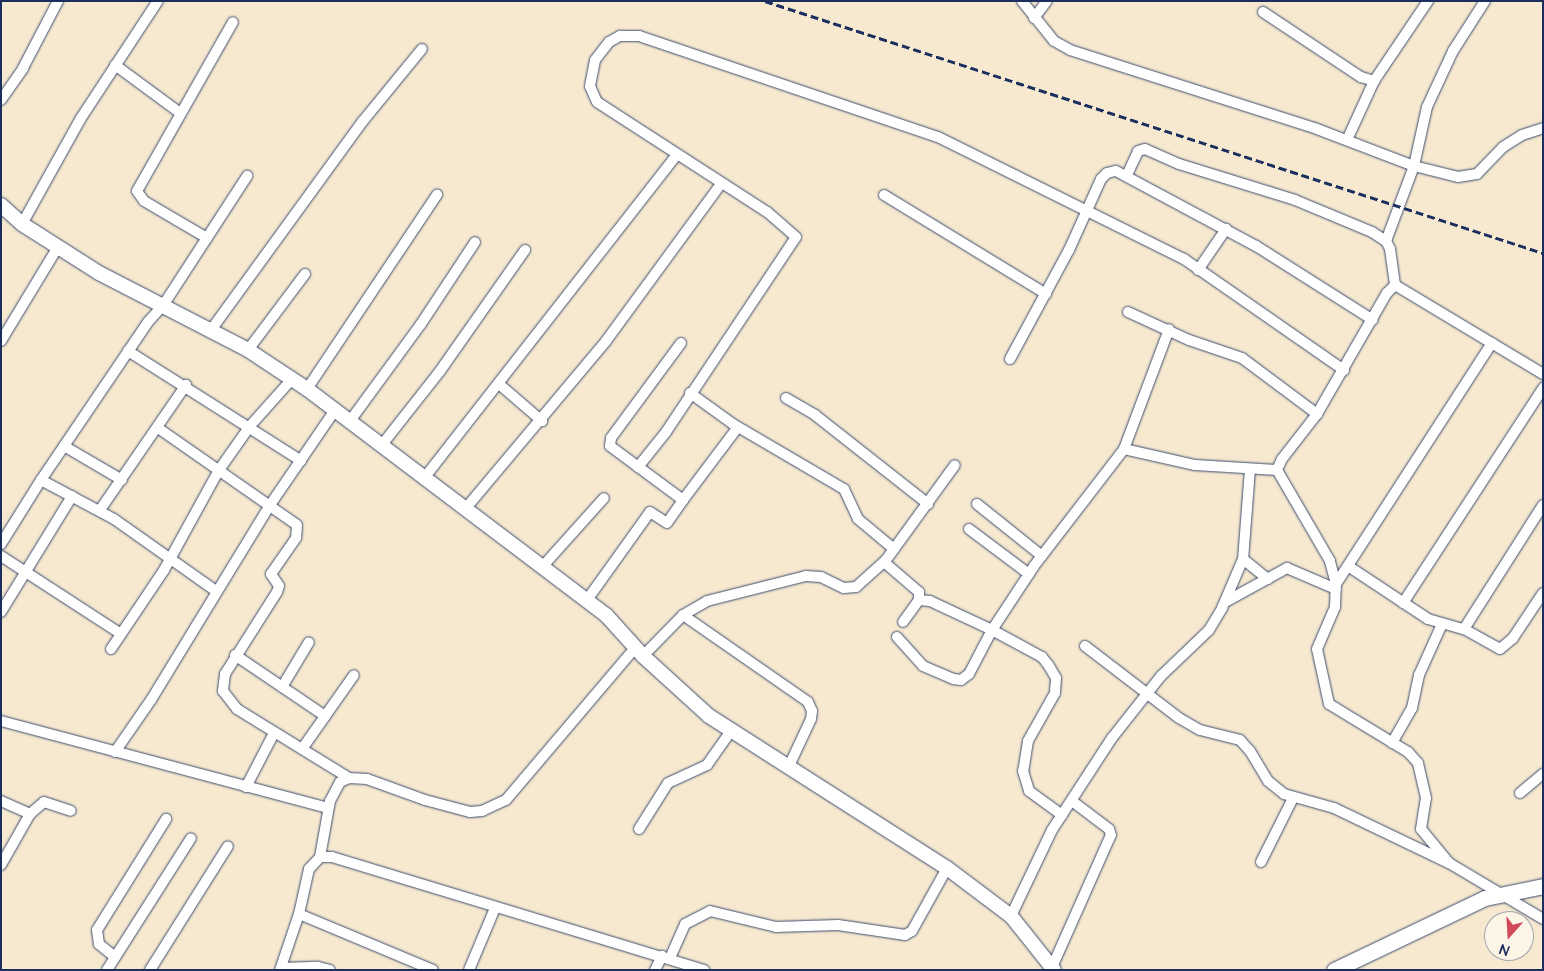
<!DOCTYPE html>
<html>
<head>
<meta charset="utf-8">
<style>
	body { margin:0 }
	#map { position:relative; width:1544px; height:971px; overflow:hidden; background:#f6e9d0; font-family:"Architects Daughter",sans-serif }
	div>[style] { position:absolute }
	.roads { filter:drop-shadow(0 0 1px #3c4b6f) drop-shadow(0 0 1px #3c4b6f) }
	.street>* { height:10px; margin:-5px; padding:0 5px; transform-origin:5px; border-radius:5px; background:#fff }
	.secondary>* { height:14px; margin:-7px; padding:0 7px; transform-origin:7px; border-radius:7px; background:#fff }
	.primary>* { height:15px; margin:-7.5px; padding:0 7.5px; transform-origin:7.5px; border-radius:7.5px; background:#fff }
	.rail>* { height:2.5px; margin-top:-1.25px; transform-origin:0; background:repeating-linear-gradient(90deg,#1b2f5e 0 8px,transparent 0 12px) }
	span { translate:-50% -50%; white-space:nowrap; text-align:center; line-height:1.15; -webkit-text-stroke:4.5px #fcf5e5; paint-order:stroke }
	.frame { position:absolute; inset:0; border:2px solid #1b2f5e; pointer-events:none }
	.north { position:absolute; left:1484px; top:911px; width:50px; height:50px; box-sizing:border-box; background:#fcf5e5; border:1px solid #a2a6af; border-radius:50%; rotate:199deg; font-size:14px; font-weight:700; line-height:20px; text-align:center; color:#1b2f5e }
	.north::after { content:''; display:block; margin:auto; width:18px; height:22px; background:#d1495b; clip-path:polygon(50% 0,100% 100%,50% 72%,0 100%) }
</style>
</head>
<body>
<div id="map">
	<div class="roads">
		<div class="street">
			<div style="left:1022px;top:1px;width:51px;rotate:51.3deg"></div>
			<div style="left:1054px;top:41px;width:18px;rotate:29deg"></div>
			<div style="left:1070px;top:50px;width:259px;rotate:17.7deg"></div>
			<div style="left:1317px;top:129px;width:104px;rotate:20.9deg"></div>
			<div style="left:1414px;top:166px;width:45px;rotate:14deg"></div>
			<div style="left:1458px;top:177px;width:19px;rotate:-9deg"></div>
			<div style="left:1477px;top:174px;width:37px;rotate:-46deg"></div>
			<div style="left:1503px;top:147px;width:22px;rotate:-32deg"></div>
			<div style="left:1522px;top:135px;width:22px;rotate:-18deg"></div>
			<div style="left:1263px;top:12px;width:118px;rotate:33.6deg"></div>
			<div style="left:1361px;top:77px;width:14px;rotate:17deg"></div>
			<div style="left:1374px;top:81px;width:97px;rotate:-56deg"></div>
			<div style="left:1034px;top:18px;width:21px;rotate:-53deg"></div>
			<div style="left:115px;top:65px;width:81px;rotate:36.4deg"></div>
			<div style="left:1px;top:100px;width:39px;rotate:-55deg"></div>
			<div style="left:23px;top:68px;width:76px;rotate:-62.4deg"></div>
			<div style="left:1347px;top:140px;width:65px;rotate:-65.4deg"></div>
			<div style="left:1127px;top:175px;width:26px;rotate:-65deg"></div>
			<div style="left:1138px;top:151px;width:7px;rotate:-16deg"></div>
			<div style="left:1145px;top:149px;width:37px;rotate:24deg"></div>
			<div style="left:1179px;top:164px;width:121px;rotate:17.2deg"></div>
			<div style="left:1295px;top:200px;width:83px;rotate:22.6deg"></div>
			<div style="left:1372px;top:232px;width:17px;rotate:33deg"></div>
			<div style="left:1386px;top:241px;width:9px;rotate:63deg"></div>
			<div style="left:1390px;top:249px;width:36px;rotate:82deg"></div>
			<div style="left:884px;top:195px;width:190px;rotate:31.4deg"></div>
			<div style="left:22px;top:224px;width:121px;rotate:-60.9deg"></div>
			<div style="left:81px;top:118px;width:140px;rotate:-56.7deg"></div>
			<div style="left:207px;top:238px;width:73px;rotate:-149.6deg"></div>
			<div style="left:144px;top:201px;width:12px;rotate:-125deg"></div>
			<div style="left:137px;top:191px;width:194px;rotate:-60.4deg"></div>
			<div style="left:1386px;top:241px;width:80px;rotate:-69.5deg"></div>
			<div style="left:1414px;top:166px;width:60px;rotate:-77.6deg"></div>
			<div style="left:1427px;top:107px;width:62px;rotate:-65.1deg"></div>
			<div style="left:1453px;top:51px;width:59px;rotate:-57.4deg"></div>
			<div style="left:1198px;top:270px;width:50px;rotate:-55.7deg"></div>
			<div style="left:1128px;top:312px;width:67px;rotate:24.7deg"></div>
			<div style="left:1189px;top:340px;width:56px;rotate:18.8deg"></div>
			<div style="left:1242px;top:358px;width:94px;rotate:36.7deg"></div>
			<div style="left:211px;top:330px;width:258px;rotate:-54deg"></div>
			<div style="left:363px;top:121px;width:93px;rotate:-50.7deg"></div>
			<div style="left:1px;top:341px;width:110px;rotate:-58.8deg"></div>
			<div style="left:681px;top:343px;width:118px;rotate:126.4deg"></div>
			<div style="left:611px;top:438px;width:8px;rotate:97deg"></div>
			<div style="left:610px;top:446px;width:91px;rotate:36.5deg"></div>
			<div style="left:683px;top:500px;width:91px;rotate:-53deg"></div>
			<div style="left:248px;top:350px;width:95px;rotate:-53.1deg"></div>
			<div style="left:128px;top:351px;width:205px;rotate:32.4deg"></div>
			<div style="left:1010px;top:359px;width:124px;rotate:-61.6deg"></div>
			<div style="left:1069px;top:250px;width:78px;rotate:-65.7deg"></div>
			<div style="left:1101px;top:179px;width:8px;rotate:-45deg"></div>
			<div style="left:1107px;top:173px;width:9px;rotate:-13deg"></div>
			<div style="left:1116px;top:171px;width:159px;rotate:28.2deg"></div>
			<div style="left:1256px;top:246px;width:138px;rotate:32.3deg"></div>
			<div style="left:499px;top:384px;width:57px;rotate:40.7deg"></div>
			<div style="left:307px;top:389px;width:234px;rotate:-56.2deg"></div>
			<div style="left:690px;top:393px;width:53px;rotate:35.8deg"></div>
			<div style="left:733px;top:424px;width:129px;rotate:30.4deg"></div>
			<div style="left:844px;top:489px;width:33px;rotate:65deg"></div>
			<div style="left:858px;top:519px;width:47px;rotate:39.8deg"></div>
			<div style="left:786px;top:398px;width:34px;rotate:30deg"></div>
			<div style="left:815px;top:415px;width:144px;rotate:38.2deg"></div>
			<div style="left:350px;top:421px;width:120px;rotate:-53.8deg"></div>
			<div style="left:421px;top:324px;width:98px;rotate:-56.6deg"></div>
			<div style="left:158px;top:428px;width:169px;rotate:34.9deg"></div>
			<div style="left:297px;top:525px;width:13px;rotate:94deg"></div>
			<div style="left:296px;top:538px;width:44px;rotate:124.8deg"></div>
			<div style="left:271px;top:574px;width:14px;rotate:56deg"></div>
			<div style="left:279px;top:586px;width:6px;rotate:108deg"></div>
			<div style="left:277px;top:592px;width:97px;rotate:122.4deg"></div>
			<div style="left:225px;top:674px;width:17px;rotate:97deg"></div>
			<div style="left:223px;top:691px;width:23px;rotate:52deg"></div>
			<div style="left:237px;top:709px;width:132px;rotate:31.6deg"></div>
			<div style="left:64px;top:446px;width:67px;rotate:30.4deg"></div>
			<div style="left:381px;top:446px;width:95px;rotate:-51.8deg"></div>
			<div style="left:440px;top:371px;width:148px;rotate:-54.9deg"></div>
			<div style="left:1124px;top:449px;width:73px;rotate:12.7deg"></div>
			<div style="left:1195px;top:465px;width:82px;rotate:3.5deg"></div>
			<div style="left:638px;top:467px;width:45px;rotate:-51.3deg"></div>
			<div style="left:666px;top:432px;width:234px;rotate:-56.3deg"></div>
			<div style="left:796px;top:237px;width:38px;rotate:-139deg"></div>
			<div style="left:767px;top:212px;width:202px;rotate:-147.1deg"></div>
			<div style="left:597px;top:102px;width:17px;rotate:-114deg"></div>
			<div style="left:590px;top:86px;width:26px;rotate:-79deg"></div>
			<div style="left:595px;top:60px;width:23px;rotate:-52deg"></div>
			<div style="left:609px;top:42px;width:13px;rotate:-29deg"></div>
			<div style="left:620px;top:36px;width:19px"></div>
			<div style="left:639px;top:36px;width:316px;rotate:18.7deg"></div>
			<div style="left:938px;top:137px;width:275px;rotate:26.4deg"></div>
			<div style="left:1184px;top:259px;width:195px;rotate:34.8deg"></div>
			<div style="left:1250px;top:469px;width:90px;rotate:94.4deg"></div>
			<div style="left:1243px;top:559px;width:32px;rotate:39deg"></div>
			<div style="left:425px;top:477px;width:409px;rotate:-52deg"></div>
			<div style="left:41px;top:480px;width:83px;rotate:28.1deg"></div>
			<div style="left:114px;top:519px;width:125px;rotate:35.2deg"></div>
			<div style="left:977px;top:504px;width:83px;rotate:38.7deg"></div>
			<div style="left:466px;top:508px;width:218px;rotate:-50deg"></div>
			<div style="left:606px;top:341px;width:195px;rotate:-53.8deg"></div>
			<div style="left:100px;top:510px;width:152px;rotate:-55.5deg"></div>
			<div style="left:969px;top:529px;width:75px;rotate:36.9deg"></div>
			<div style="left:1px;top:544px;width:75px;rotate:-58deg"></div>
			<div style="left:41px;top:480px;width:191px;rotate:-55.9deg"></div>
			<div style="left:148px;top:322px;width:24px;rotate:-48deg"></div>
			<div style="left:164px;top:304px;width:153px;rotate:-57deg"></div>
			<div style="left:1px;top:556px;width:143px;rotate:33deg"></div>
			<div style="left:884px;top:562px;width:46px;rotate:40.6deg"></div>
			<div style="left:919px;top:592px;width:8px;rotate:90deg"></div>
			<div style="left:919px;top:600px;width:27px;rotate:126deg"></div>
			<div style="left:543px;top:566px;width:91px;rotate:-48.1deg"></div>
			<div style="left:1348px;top:566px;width:96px;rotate:33.5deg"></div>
			<div style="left:1428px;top:619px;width:37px;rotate:16deg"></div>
			<div style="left:1464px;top:629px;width:41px;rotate:29.1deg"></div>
			<div style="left:1500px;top:649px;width:17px;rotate:-40deg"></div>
			<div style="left:1513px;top:638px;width:54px;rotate:-56.3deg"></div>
			<div style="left:1336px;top:584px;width:287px;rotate:-57.1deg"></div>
			<div style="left:587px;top:600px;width:108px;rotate:-54.4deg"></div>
			<div style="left:650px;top:512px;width:20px;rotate:33deg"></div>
			<div style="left:667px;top:523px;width:28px;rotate:-55deg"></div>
			<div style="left:919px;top:600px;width:11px;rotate:5deg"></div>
			<div style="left:930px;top:601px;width:68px;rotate:25.1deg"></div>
			<div style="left:992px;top:630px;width:57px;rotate:28.4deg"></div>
			<div style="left:1042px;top:657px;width:11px;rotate:52deg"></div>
			<div style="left:1049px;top:666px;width:14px;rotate:60deg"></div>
			<div style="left:1056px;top:678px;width:15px;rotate:94deg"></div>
			<div style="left:1055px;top:693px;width:55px;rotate:119.4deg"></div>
			<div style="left:1028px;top:741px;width:30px;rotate:99deg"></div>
			<div style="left:1023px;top:771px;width:21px;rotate:73deg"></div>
			<div style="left:1029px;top:791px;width:41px;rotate:36deg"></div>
			<div style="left:1225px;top:602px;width:71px;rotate:-28.7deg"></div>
			<div style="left:1287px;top:568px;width:53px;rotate:23.2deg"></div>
			<div style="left:1403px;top:603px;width:257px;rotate:-56.9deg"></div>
			<div style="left:1px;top:612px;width:136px;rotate:-58.5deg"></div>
			<div style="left:683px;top:615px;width:152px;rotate:34.8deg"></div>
			<div style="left:808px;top:702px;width:10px;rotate:66deg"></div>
			<div style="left:812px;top:711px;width:8px;rotate:97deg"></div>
			<div style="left:811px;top:719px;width:52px;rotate:115.1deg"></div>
			<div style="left:1464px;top:629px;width:147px;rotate:-57.5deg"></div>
			<div style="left:897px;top:637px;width:39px;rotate:48deg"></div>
			<div style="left:923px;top:666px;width:34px;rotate:23deg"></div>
			<div style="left:954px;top:679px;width:7px;rotate:8deg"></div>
			<div style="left:961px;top:680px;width:10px;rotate:-37deg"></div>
			<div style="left:969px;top:674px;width:50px;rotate:-62.4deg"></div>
			<div style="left:992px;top:630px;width:77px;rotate:-56.7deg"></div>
			<div style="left:1034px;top:566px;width:148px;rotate:-52.4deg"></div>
			<div style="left:1124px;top:449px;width:128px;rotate:-69.4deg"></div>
			<div style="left:1085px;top:646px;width:118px;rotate:37.5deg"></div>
			<div style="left:1179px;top:718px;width:24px;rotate:30deg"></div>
			<div style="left:1200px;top:730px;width:41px;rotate:14deg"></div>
			<div style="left:1240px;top:740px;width:15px;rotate:48deg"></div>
			<div style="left:1250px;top:751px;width:35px;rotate:59deg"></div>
			<div style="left:1268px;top:781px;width:21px;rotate:39deg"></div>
			<div style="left:1284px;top:794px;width:52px;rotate:15.6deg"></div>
			<div style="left:1334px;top:808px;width:127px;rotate:25.6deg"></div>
			<div style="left:1449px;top:863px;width:109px;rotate:30.8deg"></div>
			<div style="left:111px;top:649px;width:95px;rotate:-56.1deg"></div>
			<div style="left:164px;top:570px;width:114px;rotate:-61.2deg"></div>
			<div style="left:219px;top:470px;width:54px;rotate:-54.8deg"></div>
			<div style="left:250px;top:426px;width:63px;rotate:-48.2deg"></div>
			<div style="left:235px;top:655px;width:109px;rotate:34.1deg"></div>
			<div style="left:643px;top:656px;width:57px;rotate:-45.7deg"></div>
			<div style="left:683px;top:615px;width:28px;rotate:-30deg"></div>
			<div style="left:707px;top:601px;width:102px;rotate:-14.2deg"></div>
			<div style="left:806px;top:576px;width:15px;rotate:4deg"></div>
			<div style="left:821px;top:577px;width:25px;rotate:26deg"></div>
			<div style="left:844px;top:588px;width:12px;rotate:-5deg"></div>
			<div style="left:856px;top:587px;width:40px;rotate:-42deg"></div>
			<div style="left:886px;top:560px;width:117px;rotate:-54deg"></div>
			<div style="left:282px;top:687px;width:52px;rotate:-59deg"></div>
			<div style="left:1px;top:721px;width:338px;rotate:14.9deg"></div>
			<div style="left:1392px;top:743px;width:40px;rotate:-60.3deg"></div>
			<div style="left:1412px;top:708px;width:34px;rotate:-78deg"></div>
			<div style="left:1419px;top:675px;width:56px;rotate:-65.7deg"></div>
			<div style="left:302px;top:749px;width:90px;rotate:-54.9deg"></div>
			<div style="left:115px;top:752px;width:63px;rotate:-55.3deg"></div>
			<div style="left:151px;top:700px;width:228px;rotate:-58.6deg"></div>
			<div style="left:270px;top:505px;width:115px;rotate:-55.6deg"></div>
			<div style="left:246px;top:787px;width:61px;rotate:-62.6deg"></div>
			<div style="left:1520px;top:793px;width:30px;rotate:-40deg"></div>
			<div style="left:1px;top:801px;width:32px;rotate:24deg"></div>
			<div style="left:30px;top:814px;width:18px;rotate:-41deg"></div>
			<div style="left:44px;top:802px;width:28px;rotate:18deg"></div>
			<div style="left:639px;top:829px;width:54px;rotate:-57.8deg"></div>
			<div style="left:668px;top:783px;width:43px;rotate:-24.8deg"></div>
			<div style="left:707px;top:765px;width:42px;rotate:-54.8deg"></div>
			<div style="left:320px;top:857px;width:57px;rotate:-79.9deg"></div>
			<div style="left:330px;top:801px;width:21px;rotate:-62deg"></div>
			<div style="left:340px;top:782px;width:10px;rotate:-24deg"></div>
			<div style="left:349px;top:778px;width:18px;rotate:3deg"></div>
			<div style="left:367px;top:779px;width:62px;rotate:19.9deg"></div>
			<div style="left:425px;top:800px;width:47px;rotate:14.9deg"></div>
			<div style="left:470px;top:812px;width:12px;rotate:-5deg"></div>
			<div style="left:482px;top:811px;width:26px;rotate:-25deg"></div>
			<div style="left:506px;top:800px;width:199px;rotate:-49.7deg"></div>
			<div style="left:1261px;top:862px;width:72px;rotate:-63.4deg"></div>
			<div style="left:1449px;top:863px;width:44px;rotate:-129.5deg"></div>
			<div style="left:1421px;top:829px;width:31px;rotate:-81deg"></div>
			<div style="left:1426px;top:798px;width:36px;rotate:-103deg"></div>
			<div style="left:1418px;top:763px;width:15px;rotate:-132deg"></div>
			<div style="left:1408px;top:752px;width:92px;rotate:-148.7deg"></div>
			<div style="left:1329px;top:704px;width:56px;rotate:-102.3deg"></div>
			<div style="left:1317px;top:649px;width:46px;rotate:-66.8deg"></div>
			<div style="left:1335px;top:607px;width:23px;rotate:-88deg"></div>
			<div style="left:1336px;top:584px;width:24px;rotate:-105deg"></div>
			<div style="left:1330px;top:561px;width:105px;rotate:-120.2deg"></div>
			<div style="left:1277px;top:470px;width:12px;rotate:-66deg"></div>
			<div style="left:1282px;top:459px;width:57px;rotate:-52.1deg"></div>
			<div style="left:1317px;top:414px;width:140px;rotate:-60deg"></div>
			<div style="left:1387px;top:293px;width:11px;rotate:-45deg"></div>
			<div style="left:1395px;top:285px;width:173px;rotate:31deg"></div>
			<div style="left:1px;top:865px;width:59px;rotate:-60.4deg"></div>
			<div style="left:299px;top:914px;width:145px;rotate:22.7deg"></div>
			<div style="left:1011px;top:916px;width:95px;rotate:-64.5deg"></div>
			<div style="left:1052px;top:830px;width:110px;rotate:-56.9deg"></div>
			<div style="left:1112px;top:738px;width:79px;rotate:-51.7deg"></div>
			<div style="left:1161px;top:676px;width:66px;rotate:-43.8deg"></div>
			<div style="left:1209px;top:630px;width:26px;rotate:-59deg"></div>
			<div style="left:1222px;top:608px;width:53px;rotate:-66.8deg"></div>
			<div style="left:115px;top:957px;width:21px;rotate:-141deg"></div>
			<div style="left:99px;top:944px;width:14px;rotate:-98deg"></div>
			<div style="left:97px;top:930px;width:131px;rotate:-58.1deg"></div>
			<div style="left:670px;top:958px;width:37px;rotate:-66deg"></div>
			<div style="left:685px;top:924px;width:28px;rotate:-27deg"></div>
			<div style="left:710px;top:911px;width:68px;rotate:13.6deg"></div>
			<div style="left:776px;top:927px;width:62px;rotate:-1.8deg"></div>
			<div style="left:838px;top:925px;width:68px;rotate:8.5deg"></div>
			<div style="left:905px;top:935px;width:8px;rotate:-30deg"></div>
			<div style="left:912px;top:931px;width:72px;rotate:-60.9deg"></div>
			<div style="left:1053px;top:965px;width:142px;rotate:-66deg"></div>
			<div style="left:1111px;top:835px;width:6px;rotate:-108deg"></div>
			<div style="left:1109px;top:829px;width:46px;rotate:-142.9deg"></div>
			<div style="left:281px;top:968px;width:37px;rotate:-2deg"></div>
			<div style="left:318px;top:967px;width:12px;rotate:14deg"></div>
			<div style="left:107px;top:970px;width:156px;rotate:-57.5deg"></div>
			<div style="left:150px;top:970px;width:146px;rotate:-57.8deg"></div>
			<div style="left:280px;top:970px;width:59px;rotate:-71.3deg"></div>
			<div style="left:299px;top:914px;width:46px;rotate:-77.5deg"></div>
			<div style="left:309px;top:869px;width:16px;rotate:-47deg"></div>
			<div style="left:320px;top:857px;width:12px"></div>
			<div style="left:332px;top:857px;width:389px;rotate:16.9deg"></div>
			<div style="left:469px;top:970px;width:67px;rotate:-67.2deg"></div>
			<div style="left:655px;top:970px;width:16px;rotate:-63deg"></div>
		</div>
		<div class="secondary">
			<div style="left:1px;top:205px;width:28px;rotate:42deg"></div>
			<div style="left:22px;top:224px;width:91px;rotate:32.5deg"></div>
			<div style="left:99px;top:273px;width:168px;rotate:27.3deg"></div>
			<div style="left:248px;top:350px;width:71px;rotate:33.5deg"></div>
			<div style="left:307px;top:389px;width:375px;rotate:37.1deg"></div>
			<div style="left:606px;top:615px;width:55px;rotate:47.9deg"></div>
			<div style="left:643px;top:656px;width:89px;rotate:42.3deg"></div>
			<div style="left:709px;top:716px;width:282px;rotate:32.6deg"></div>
			<div style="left:947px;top:868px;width:80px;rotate:36.9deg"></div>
			<div style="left:1011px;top:916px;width:69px;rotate:51.5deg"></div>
		</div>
		<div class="primary">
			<div style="left:1334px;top:970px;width:167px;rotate:-25.5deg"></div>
			<div style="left:1485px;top:898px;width:59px;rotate:-11.7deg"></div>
		</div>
	</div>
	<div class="rail">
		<div style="left:765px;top:1px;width:818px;rotate:17.95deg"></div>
	</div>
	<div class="frame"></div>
	<div class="north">N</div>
</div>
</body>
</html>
